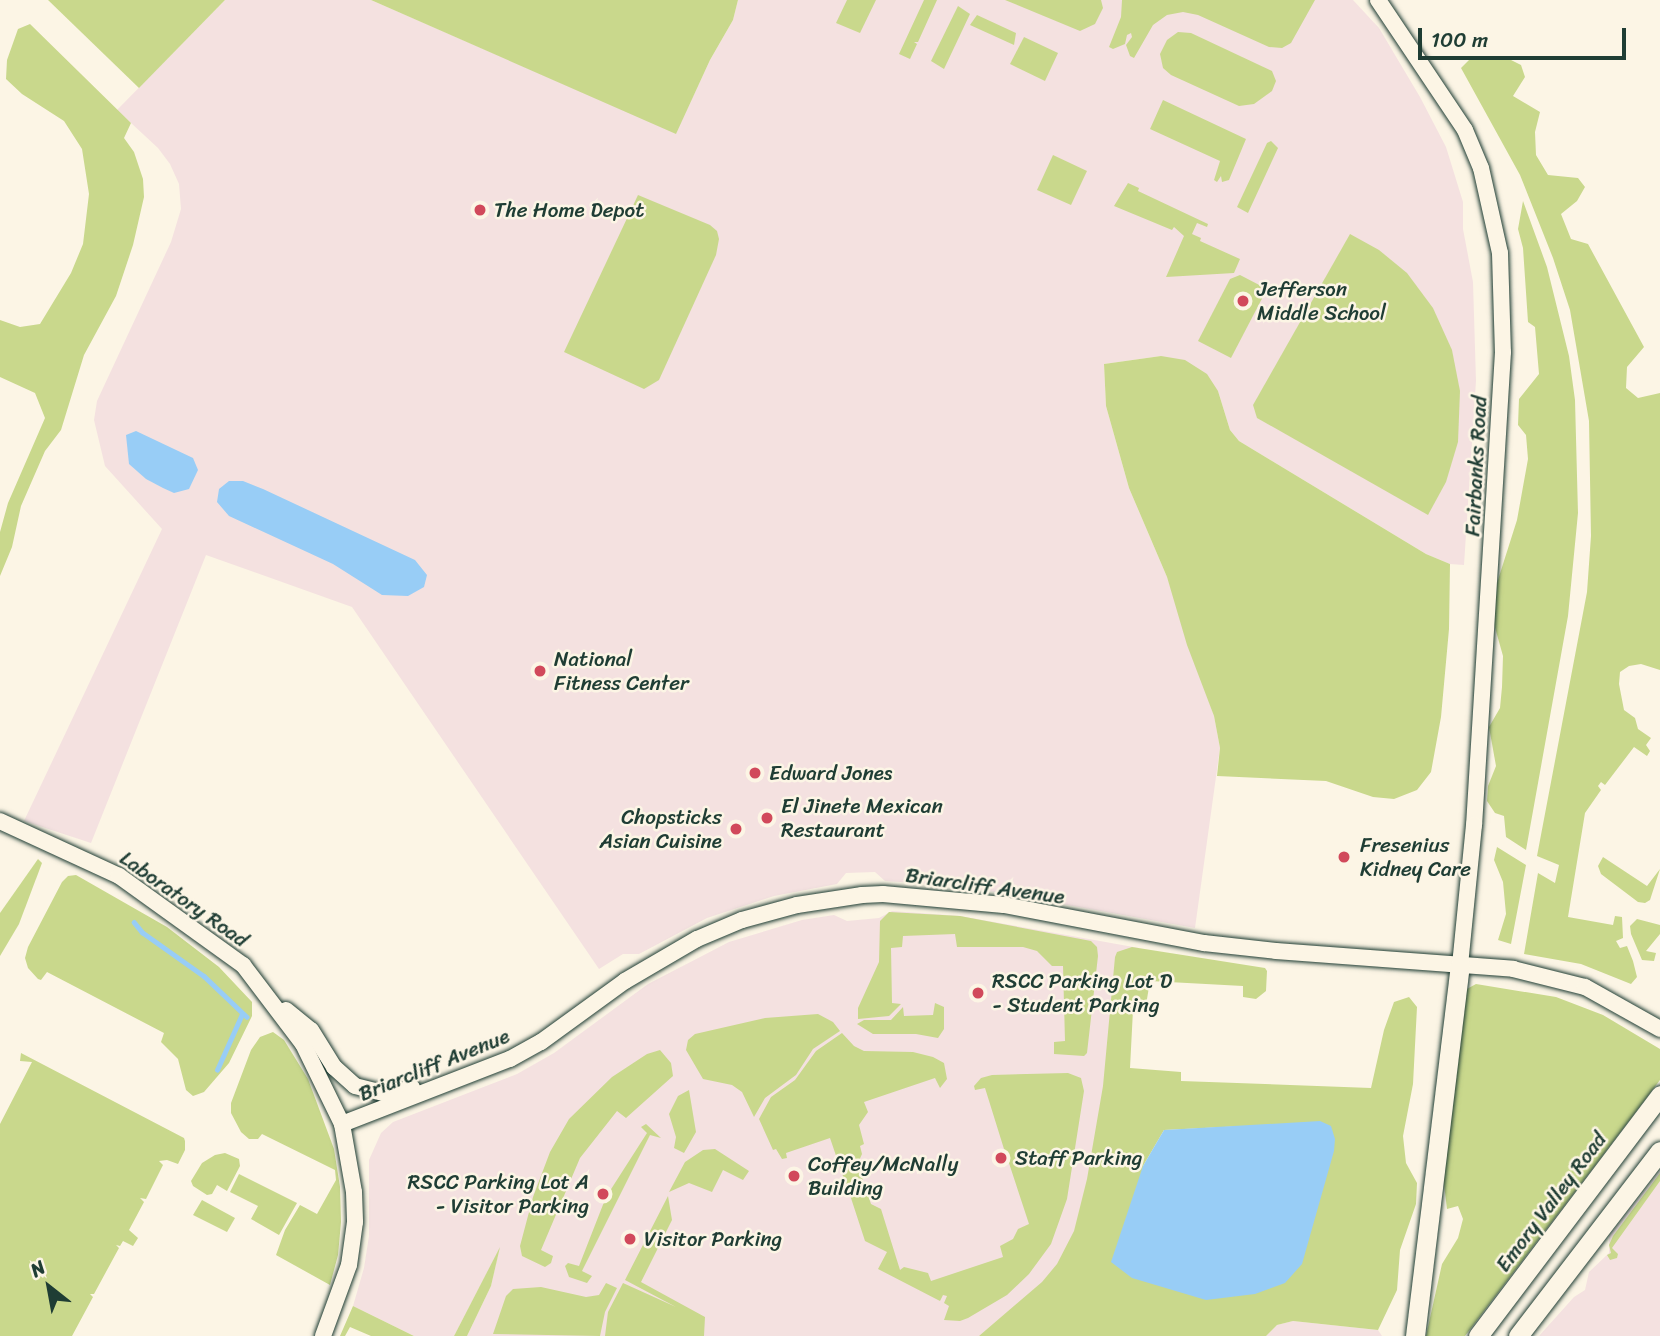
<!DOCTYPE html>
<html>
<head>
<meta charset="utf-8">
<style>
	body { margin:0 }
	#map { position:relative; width:1660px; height:1336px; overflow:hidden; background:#fcf5e5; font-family:Sriracha,sans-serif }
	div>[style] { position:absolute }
	.built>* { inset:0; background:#f4e1e0 }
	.green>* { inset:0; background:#c9d88c }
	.water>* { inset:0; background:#98cdf6 }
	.stream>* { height:4.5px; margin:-2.25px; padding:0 2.25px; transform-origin:2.25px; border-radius:2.25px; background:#98cdf6 }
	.roads { filter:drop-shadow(0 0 2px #1f3d34) drop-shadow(0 0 2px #1f3d34) }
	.tertiary>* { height:16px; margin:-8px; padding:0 8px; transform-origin:8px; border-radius:8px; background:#fcf5e5 }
	.secondary>* { height:19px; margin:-9.5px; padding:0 9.5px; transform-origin:9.5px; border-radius:9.5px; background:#fcf5e5 }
	.dots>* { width:19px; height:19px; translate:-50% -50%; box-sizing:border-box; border:4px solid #fcf5e5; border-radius:50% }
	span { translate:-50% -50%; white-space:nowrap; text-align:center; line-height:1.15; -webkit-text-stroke:5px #fcf5e5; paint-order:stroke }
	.poi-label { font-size:21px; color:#1f3d34 }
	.left { translate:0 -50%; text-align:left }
	.right { translate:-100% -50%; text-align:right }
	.street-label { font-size:21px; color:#1f3d34 }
	.north { position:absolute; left:14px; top:1252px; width:70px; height:70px; -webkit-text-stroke:5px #fcf5e5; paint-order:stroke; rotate:329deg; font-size:19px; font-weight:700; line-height:28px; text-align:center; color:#1f3d34 }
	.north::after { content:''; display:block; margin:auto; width:24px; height:32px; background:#1f3d34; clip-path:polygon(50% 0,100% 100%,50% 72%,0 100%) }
	.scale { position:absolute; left:1418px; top:28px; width:208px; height:32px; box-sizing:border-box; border:4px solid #1f3d34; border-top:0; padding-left:9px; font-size:21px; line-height:24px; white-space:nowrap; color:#1f3d34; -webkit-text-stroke:5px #fcf5e5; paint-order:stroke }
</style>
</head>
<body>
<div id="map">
	<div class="built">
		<div style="clip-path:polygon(225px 0,371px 0,676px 133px,710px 60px,733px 20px,738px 0,1353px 0,1379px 28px,1420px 97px,1446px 147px,1463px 202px,1463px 229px,1473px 282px,1476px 381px,1464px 565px,1450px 564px,1426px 554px,1239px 441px,1230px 430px,1218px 391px,1161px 356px,1104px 364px,1106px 406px,1129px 488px,1167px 577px,1214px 716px,1220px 748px,1195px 928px,961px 886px,885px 881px,875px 872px,846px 873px,837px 884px,774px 896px,707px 918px,639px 954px,623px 954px,599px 969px,352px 607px,206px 555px,91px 843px,24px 821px,162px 529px,105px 466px,94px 420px,97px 401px,171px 242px,181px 209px,179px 184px,170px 164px,158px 148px,117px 110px)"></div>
		<div style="clip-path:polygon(892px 911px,960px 916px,1139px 948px,1095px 1250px,1011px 1336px,467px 1336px,491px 1286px,499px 1250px,454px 1336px,414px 1336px,353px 1306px,364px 1268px,369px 1236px,369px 1160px,381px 1133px,393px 1122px,517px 1074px,554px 1053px,648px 984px,729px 942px,802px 920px,834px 915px,847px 921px,879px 918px)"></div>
		<div style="clip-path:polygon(1660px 1171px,1660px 1336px,1539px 1336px,1574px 1297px,1585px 1290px,1589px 1272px,1609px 1253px,1609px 1236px)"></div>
		<div style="clip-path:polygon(1293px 1321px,1378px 1330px,1382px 1336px,1266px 1336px,1277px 1325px)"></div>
	</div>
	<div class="green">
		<div style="clip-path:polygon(48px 0,225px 0,139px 88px)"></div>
		<div style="clip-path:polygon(371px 0,738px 0,733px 20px,710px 60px,676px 134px)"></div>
		<div style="clip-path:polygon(847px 0,876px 0,860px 33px,836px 23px)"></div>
		<div style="clip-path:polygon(924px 0,937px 0,918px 42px,914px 42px,917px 44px,910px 59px,899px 54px)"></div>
		<div style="clip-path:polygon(1005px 0,1101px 0,1103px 8px,1095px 24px,1080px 31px)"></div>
		<div style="clip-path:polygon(1122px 0,1315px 0,1291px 43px,1282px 48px,1269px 47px,1198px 15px,1183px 12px,1167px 15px,1153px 25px,1134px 58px,1130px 56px,1126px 45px,1132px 37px,1131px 33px,1127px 35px,1125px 44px,1113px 49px,1109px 47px,1121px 17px)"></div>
		<div style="clip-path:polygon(958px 6px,970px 14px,944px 69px,931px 61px)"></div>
		<div style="clip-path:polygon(977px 15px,1016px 33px,1014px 45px,970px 25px)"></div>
		<div style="clip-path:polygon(30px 24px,131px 123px,124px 138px,134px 152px,143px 179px,144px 197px,133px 245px,116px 296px,84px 355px,61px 430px,45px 451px,21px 506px,12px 547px,0 576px,0 532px,8px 503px,45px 418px,35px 393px,0 377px,0 320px,20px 327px,40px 324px,71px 273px,83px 244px,89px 194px,82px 149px,64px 121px,22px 94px,6px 79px,7px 60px,18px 29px)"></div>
		<div style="clip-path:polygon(1178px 32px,1191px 33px,1272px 71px,1276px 81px,1272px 91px,1254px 104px,1239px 106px,1171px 75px,1163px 68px,1160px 54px,1167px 40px)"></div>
		<div style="clip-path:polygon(1024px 37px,1058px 53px,1045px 81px,1010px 64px)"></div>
		<div style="clip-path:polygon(1479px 57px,1511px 60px,1521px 65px,1525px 77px,1513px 96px,1540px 112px,1535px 132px,1536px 155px,1548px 175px,1578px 178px,1585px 187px,1577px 201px,1561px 214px,1571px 239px,1588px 244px,1644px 347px,1627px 367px,1626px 388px,1638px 398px,1660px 393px,1660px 670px,1641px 664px,1629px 666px,1620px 672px,1619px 684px,1624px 710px,1635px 718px,1638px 729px,1651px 738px,1646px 745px,1650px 751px,1647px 756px,1634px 747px,1605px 785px,1601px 782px,1598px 786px,1601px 790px,1585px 813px,1568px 917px,1613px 925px,1615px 916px,1622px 917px,1623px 938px,1616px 941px,1620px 948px,1627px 946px,1633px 961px,1637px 977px,1631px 984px,1581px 964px,1524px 954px,1538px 873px,1555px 883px,1559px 865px,1537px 856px,1587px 592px,1591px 536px,1589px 421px,1570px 310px,1553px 258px,1520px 175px,1461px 68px,1470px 59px)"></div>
		<div style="clip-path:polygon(1163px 100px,1246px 139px,1229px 180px,1222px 182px,1221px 176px,1217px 182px,1214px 180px,1220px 161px,1150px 129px)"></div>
		<div style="clip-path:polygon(1271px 141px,1278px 148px,1248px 213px,1237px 207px,1267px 143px)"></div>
		<div style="clip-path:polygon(1053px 155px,1087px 171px,1071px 205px,1037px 190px)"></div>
		<div style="clip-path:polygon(1128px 183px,1139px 188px,1138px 191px,1208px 224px,1207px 227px,1197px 223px,1192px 234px,1201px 238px,1200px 241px,1240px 259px,1234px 273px,1166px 277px,1184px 236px,1174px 227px,1172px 230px,1114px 206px)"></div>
		<div style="clip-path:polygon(638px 195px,710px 225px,717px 231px,719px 239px,716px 255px,659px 380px,644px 389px,564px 352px)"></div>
		<div style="clip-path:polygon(1523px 201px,1547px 267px,1569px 356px,1575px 400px,1578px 513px,1568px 616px,1526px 850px,1506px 837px,1504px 816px,1495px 813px,1487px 801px,1488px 786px,1496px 766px,1489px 727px,1500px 708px,1502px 687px,1503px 656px,1494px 624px,1497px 583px,1517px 520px,1528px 459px,1526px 435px,1518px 425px,1519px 399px,1539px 374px,1535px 327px,1528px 322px,1523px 248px,1518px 229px)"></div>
		<div style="clip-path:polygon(1350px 234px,1379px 250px,1407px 273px,1433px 308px,1452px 350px,1460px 391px,1458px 442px,1446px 482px,1428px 515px,1257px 418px,1253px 405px)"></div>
		<div style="clip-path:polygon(1240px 275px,1267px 289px,1231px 358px,1198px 341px,1230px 279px)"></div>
		<div style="clip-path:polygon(1161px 356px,1185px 360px,1207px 374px,1218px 391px,1230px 430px,1239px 441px,1426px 554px,1450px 564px,1449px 629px,1441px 717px,1431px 772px,1417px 790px,1394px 799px,1373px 797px,1326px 781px,1217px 776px,1220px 748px,1214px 716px,1187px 645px,1167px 577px,1129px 488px,1106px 406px,1104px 364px)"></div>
		<div style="clip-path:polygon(1497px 847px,1526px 865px,1511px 944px,1498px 940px,1506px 914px,1503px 882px,1494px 860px)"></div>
		<div style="clip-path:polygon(1603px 857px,1647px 886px,1660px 869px,1650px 900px,1645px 903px,1638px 902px,1601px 874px,1598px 866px)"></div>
		<div style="clip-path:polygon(38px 859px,42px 863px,19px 924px,0 956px,0 913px)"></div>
		<div style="clip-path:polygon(76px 875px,167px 927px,219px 967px,252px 1002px,252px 1016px,229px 1063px,204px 1092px,193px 1096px,186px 1090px,178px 1059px,161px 1042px,164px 1033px,47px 972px,41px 980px,38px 979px,28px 968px,25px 958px,28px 947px,62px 882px,68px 876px)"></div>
		<div style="clip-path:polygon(889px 912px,960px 916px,1091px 941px,1097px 947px,1098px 956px,1087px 1053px,1084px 1056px,1054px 1054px,1054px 1042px,1065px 1041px,1063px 966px,1052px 966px,1037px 951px,1023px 947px,957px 947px,955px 934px,903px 936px,902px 947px,891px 948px,892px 1003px,901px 1004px,889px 1016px,858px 1019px,858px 1008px,879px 962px,880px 921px)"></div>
		<div style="clip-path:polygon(1637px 919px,1660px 925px,1660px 934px,1646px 951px,1656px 953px,1654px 961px,1642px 960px,1631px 934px,1630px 926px)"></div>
		<div style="clip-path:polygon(evenodd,1132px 947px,1265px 968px,1267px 971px,1266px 991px,1256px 999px,1243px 997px,1243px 986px,1150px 981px,1145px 1011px,1133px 1010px,1130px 1068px,1181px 1072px,1181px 1081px,1371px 1088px,1384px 1030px,1394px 1002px,1409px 997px,1417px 1007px,1413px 1084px,1403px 1136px,1406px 1163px,1417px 1183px,1416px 1204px,1400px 1250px,1397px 1290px,1378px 1330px,1293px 1321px,1277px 1325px,1266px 1336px,979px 1336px,1042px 1282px,1057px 1264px,1074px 1231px,1087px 1179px,1103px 1086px,1115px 957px,1117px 952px,1132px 947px,1244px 1126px,1143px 1166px,1164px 1130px,1244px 1126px)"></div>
		<div style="clip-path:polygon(1476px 984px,1556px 997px,1603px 1015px,1660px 1049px,1660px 1080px,1465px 1336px,1426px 1336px,1442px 1264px,1458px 1238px,1463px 1219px,1458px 1206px,1447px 1209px,1442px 1168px,1465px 990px)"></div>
		<div style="clip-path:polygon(935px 1003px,944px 1007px,944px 1029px,938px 1038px,916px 1034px,873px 1034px,857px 1024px,864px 1020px,891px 1020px,903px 1007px,904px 1016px,933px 1015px)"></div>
		<div style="clip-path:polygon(818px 1014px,833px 1022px,840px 1031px,813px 1049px,796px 1075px,765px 1098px,754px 1117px,742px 1092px,732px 1085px,703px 1079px,686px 1050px,688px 1040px,695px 1034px,765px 1018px)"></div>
		<div style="clip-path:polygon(273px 1032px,284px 1040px,308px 1079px,334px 1149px,340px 1187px,341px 1222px,338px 1255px,330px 1285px,276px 1255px,285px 1230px,300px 1205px,317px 1214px,336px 1180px,335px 1170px,262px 1134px,258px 1139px,249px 1139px,241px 1132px,231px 1113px,231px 1103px,251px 1050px,260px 1037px)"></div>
		<div style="clip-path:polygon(842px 1033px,854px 1046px,864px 1051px,913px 1052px,933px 1057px,944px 1063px,947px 1079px,940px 1088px,935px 1078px,864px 1102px,868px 1112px,859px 1125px,864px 1144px,860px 1146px,862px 1154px,858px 1163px,863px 1180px,846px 1185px,830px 1138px,786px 1153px,787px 1158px,782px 1159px,776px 1149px,773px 1150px,759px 1119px,771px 1097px,795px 1080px,816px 1051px)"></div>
		<div style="clip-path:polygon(660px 1050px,671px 1063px,673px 1076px,626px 1118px,617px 1111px,580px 1158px,541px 1250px,553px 1256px,551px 1263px,545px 1267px,522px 1256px,520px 1246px,533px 1197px,550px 1152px,569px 1119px,612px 1077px,647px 1054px)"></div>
		<div style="clip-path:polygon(21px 1053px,184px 1138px,185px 1141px,185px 1150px,178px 1164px,167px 1160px,159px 1161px,163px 1165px,146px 1199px,140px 1198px,144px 1202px,129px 1230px,138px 1238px,133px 1246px,123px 1241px,120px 1246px,116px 1245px,119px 1248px,94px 1294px,90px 1294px,93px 1297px,72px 1336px,0 1336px,0 1124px,32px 1062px,20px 1061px)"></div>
		<div style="clip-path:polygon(1068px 1073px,1081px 1078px,1084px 1091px,1067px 1199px,1051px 1244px,1029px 1274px,1007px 1295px,968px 1318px,960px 1321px,944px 1320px,949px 1306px,944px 1303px,947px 1296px,943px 1295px,940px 1301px,878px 1269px,887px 1252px,865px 1241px,850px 1195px,866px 1189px,871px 1204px,881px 1209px,900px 1270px,904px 1267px,928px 1273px,931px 1281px,1003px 1257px,1000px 1246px,1013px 1239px,1018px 1229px,1029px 1224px,1006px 1154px,997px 1156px,994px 1154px,1004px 1149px,985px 1088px,975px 1090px,974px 1086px,981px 1078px,992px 1075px)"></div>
		<div style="clip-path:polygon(689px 1090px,696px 1132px,684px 1153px,674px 1148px,676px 1137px,669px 1114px,678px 1096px)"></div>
		<div style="clip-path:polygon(646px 1124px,661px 1138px,650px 1135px,582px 1271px,592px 1276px,587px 1283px,569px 1277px,565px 1266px,568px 1263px,579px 1266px,606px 1197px,647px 1133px,641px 1127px)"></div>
		<div style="clip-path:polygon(715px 1149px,749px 1171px,743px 1180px,723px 1170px,712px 1192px,689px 1183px,669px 1192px,685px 1162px,703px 1150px)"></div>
		<div style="clip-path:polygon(225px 1153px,239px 1159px,240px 1166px,227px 1191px,217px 1185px,212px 1194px,207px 1195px,193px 1186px,191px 1181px,202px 1163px,215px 1155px)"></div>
		<div style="clip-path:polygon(1660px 1173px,1660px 1181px,1612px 1248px,1618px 1254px,1617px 1258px,1610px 1260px,1607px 1255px,1611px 1253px,1609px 1245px,1613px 1236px)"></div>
		<div style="clip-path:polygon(239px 1174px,297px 1203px,279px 1235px,251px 1219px,258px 1206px,230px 1192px)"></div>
		<div style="clip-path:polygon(668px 1196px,672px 1220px,641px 1282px,705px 1317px,704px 1336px,605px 1336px,608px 1312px,623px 1283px,676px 1307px,625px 1280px)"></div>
		<div style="clip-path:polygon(202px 1200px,235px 1218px,227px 1232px,193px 1215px)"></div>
		<div style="clip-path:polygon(500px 1247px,491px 1286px,467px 1336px,454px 1336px)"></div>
		<div style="clip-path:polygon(606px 1283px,617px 1288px,605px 1312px,600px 1336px,493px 1334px,506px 1296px,513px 1289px,541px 1287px,586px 1297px,599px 1295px)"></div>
		<div style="clip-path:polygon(353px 1306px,414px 1336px,371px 1336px,350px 1327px,345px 1336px,340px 1336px)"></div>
	</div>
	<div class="water">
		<div style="clip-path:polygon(136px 431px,193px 458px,198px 470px,189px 489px,174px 493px,163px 488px,146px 479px,129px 464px,126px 435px)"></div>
		<div style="clip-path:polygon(229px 481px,243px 481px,263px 489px,415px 560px,427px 575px,424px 587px,408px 596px,382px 595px,333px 564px,229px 516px,217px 502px,219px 489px)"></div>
		<div style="clip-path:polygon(1320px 1121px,1331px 1126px,1335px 1139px,1334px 1151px,1302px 1264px,1285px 1283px,1255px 1294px,1206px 1300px,1132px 1278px,1111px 1262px,1143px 1166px,1164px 1130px)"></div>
	</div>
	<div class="stream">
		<div style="left:134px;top:922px;width:13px;rotate:51deg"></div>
		<div style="left:142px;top:932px;width:76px;rotate:35.4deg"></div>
		<div style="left:204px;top:976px;width:59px;rotate:43.6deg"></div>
		<div style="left:217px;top:1070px;width:61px;rotate:-65.9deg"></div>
	</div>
	<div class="roads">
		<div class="tertiary">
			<div style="left:1378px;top:0;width:156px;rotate:56.2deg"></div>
			<div style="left:1465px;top:130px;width:41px;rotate:67.2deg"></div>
			<div style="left:1481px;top:168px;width:87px;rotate:77.4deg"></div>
			<div style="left:1500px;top:253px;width:99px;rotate:88.3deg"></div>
			<div style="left:1503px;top:352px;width:474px;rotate:93.5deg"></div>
			<div style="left:1474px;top:825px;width:141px;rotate:95.7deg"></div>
			<div style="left:0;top:821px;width:131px;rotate:24.8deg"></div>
			<div style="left:119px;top:876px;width:153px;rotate:35.7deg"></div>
			<div style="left:243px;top:965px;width:99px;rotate:52.8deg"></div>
			<div style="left:303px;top:1044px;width:89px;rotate:64deg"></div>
			<div style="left:342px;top:1124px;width:69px;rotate:80deg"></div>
			<div style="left:354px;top:1192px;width:30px;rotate:88deg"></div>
			<div style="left:355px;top:1222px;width:43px;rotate:97.9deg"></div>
			<div style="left:349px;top:1265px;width:76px;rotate:110.1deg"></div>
			<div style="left:286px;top:1010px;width:32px;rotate:39deg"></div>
			<div style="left:311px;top:1030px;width:44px;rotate:58.1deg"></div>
			<div style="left:334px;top:1067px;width:28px;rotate:42deg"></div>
			<div style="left:355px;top:1086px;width:34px;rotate:14deg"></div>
			<div style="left:388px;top:1094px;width:25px;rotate:-14deg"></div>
			<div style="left:342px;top:1124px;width:180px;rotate:-21.2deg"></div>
			<div style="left:510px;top:1059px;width:35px;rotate:-29deg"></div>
			<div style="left:541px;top:1042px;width:104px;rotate:-36deg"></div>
			<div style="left:625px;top:981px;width:83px;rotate:-30.3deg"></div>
			<div style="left:697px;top:939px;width:49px;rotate:-22.9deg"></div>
			<div style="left:742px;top:920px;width:57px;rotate:-15.3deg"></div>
			<div style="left:797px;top:905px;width:66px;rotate:-8.7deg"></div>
			<div style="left:862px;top:895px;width:21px;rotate:-3deg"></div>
			<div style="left:883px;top:894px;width:121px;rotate:5.2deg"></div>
			<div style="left:1004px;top:905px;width:204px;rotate:10.8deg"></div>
			<div style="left:1204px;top:943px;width:72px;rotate:6.3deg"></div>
			<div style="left:1276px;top:951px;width:238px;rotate:4.3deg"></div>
			<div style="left:1513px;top:969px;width:74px;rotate:14deg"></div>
			<div style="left:1585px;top:987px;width:86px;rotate:29.2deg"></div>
		</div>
		<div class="secondary">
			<div style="left:1415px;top:1336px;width:374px;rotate:-83.1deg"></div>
			<div style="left:1478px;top:1336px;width:302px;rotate:-52.9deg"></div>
			<div style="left:1518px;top:1336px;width:233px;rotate:-52.5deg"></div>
		</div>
	</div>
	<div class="dots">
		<div style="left:480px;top:210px;background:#d1495b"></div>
		<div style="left:1243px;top:301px;background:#d1495b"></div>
		<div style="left:540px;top:671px;background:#d1495b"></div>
		<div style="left:755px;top:773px;background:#d1495b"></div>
		<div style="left:767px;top:818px;background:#d1495b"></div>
		<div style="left:736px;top:829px;background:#d1495b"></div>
		<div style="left:1344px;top:857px;background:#d1495b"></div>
		<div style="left:978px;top:993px;background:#d1495b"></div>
		<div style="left:1001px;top:1158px;background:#d1495b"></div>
		<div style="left:794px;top:1176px;background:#d1495b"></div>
		<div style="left:603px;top:1194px;background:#d1495b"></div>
		<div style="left:630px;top:1239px;background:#d1495b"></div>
	</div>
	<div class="poi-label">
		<span class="left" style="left:494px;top:210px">The Home Depot</span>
		<span class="left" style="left:1257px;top:301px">Jefferson<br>Middle School</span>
		<span class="left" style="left:554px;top:671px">National<br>Fitness Center</span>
		<span class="left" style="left:769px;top:773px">Edward Jones</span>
		<span class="left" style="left:781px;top:818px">El Jinete Mexican<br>Restaurant</span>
		<span class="right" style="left:722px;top:829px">Chopsticks<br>Asian Cuisine</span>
		<span class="left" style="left:1360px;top:857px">Fresenius<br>Kidney Care</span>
		<span class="left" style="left:992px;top:993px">RSCC Parking Lot D<br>- Student Parking</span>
		<span class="left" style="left:1015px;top:1158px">Staff Parking</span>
		<span class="left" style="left:808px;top:1176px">Coffey/McNally<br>Building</span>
		<span class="right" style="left:589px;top:1194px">RSCC Parking Lot A<br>- Visitor Parking</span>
		<span class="left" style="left:644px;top:1239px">Visitor Parking</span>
	</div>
	<div class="street-label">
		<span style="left:1476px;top:466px;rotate:-87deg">Fairbanks Road</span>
		<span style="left:985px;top:886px;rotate:8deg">Briarcliff Avenue</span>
		<span style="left:184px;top:899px;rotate:35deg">Laboratory Road</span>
		<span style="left:434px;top:1065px;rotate:-22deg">Briarcliff Avenue</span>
		<span style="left:1551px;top:1202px;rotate:-53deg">Emory Valley Road</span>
	</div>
	<div class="north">N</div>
	<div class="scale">100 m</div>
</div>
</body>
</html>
